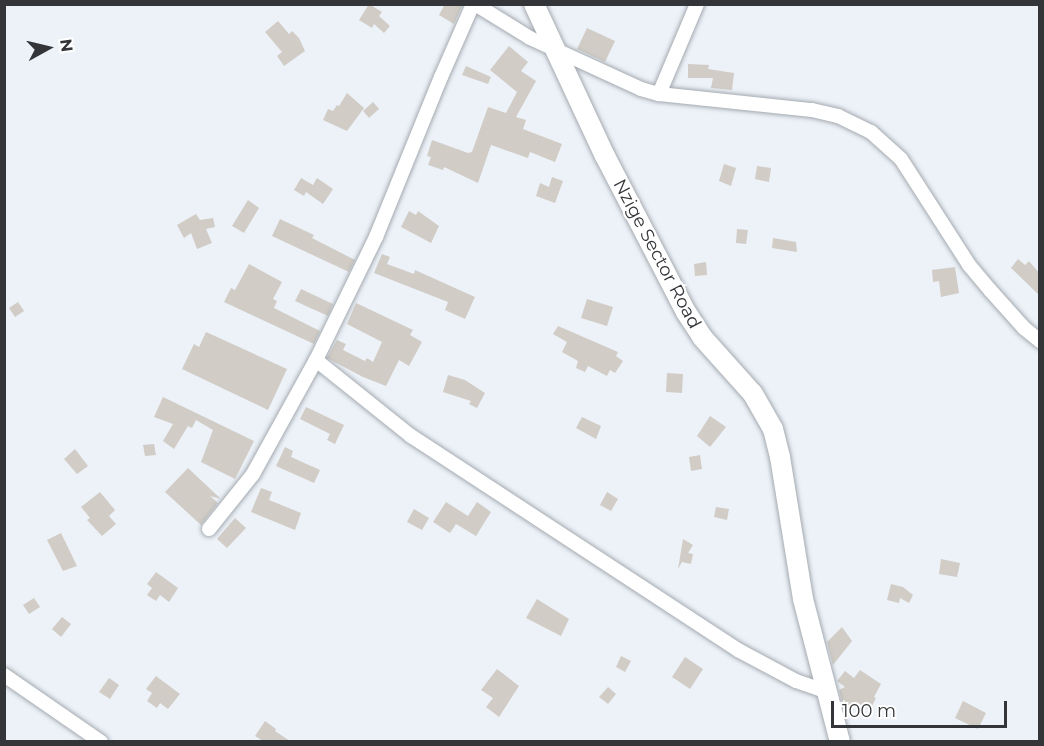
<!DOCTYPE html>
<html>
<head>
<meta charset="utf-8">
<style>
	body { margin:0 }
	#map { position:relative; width:1044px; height:746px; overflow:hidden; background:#ecf2f8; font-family:Montserrat,sans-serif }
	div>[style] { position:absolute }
	.building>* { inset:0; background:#d1ccc6 }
	.roads { filter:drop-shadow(0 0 2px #a4aab0) drop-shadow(0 0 2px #a4aab0) }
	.street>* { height:14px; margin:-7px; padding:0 7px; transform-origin:7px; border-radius:7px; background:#fff }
	.secondary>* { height:20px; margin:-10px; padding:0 10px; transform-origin:10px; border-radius:10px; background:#fff }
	span { translate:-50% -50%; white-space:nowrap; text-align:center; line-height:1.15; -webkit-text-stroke:4.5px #fff; paint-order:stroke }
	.street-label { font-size:18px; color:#333538 }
	.frame { position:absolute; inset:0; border:6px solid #333538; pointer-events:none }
	.north { position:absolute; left:18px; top:18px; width:60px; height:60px; -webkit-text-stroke:4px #fff; paint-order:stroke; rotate:82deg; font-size:16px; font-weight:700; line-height:24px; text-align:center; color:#333538 }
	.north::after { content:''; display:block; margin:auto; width:21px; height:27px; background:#333538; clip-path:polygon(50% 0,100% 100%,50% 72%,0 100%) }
	.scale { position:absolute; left:831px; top:701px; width:176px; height:27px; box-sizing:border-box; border:3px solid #333538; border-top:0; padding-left:8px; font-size:18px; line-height:21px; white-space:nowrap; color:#333538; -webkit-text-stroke:4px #fff; paint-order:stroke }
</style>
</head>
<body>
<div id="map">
	<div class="building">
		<div style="clip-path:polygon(369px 4px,382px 12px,379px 16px,390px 26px,384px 33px,374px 24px,372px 28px,359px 20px)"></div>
		<div style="clip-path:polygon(445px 4px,463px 4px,454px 24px,439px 15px)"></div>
		<div style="clip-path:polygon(278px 21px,289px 34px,292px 31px,299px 38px,305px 51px,284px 66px,277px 56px,282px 52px,265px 32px)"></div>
		<div style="clip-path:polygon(587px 28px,615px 41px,605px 62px,577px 49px)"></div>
		<div style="clip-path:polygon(509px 46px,528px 62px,521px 71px,536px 81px,516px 117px,526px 120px,523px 129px,562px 144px,555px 162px,530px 152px,528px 158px,491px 145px,478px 183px,444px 167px,443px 170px,428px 165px,431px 157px,427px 156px,432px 140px,468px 153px,472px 152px,488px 107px,506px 113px,517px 92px,490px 70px)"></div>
		<div style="clip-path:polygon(688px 64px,709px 65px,708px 69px,734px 73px,732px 90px,711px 88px,713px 78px,688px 78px)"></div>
		<div style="clip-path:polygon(466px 66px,491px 77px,488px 84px,462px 75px)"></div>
		<div style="clip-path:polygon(347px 93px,364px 108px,347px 131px,323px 120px,328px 109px,333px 111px,337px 105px,339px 106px)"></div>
		<div style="clip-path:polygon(373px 102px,379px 109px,369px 118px,363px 111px)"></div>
		<div style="clip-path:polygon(724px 164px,736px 168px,731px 186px,719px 181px)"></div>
		<div style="clip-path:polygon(757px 166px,771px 168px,769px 182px,755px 179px)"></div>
		<div style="clip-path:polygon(552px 177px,563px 181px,555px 203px,536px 196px,540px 183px,549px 187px)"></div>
		<div style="clip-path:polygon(301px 178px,313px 185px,317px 178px,333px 189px,323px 204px,306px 192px,304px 196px,294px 190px)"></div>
		<div style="clip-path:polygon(248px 200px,259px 208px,244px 233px,232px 226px)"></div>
		<div style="clip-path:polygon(409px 211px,416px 215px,418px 211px,439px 226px,431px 243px,401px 227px)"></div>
		<div style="clip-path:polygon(196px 214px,200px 220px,213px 218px,215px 227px,206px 229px,212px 243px,197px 249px,191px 233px,184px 238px,177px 225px)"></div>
		<div style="clip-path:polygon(280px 219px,314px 235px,312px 238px,355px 260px,349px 272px,272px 236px)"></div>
		<div style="clip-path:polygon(737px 229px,748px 230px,746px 244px,736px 243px)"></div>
		<div style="clip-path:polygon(773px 238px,796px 242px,797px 252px,772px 248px)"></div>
		<div style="clip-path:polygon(382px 254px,390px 257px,387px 264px,414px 274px,415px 270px,475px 297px,465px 319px,445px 310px,448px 302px,374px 273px)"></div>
		<div style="clip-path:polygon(1018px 259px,1025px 265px,1029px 261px,1040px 274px,1040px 296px,1011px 268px)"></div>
		<div style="clip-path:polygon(706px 262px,707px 275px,695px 276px,694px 264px)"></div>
		<div style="clip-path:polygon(249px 264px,282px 282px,273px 299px,277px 301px,274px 308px,320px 331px,314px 344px,224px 302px,231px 288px,235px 290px)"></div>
		<div style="clip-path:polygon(955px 267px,959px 293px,941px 297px,939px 281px,933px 282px,932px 270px)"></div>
		<div style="clip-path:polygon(301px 289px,333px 304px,328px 316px,295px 301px)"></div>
		<div style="clip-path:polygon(587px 299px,613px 307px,607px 326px,581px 318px)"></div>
		<div style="clip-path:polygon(18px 302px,24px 311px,15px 317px,9px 308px)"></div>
		<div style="clip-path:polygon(356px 303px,413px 330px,410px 335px,422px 342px,409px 366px,399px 360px,386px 386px,363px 377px,327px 358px,337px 340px,346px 344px,343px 350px,365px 361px,367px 358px,373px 362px,382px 342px,347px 324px)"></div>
		<div style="clip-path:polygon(558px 326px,618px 352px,616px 356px,623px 361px,615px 373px,610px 370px,607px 376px,588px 366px,585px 372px,576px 368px,578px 361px,562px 352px,567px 342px,553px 334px)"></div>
		<div style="clip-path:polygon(206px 332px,287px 369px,268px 410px,182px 369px,194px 344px,199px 347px)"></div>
		<div style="clip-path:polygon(667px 373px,683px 374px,682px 393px,666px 392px)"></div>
		<div style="clip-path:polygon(448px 375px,465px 380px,485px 393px,477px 408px,469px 404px,471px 401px,443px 392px)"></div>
		<div style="clip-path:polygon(163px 397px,254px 441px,235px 479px,201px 462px,213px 430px,196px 420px,192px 428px,188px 426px,174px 449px,163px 441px,173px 424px,154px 417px)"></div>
		<div style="clip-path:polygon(306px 407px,344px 425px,335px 444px,327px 440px,330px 434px,300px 419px)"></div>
		<div style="clip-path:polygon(710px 416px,726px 427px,710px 447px,697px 436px)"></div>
		<div style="clip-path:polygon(582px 417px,601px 426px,596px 439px,576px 428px)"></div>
		<div style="clip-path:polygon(154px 444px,156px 455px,145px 456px,143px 445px)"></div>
		<div style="clip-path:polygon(285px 447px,293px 451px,291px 457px,320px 470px,314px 483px,276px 466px)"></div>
		<div style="clip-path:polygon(75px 449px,88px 466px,77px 474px,64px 459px)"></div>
		<div style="clip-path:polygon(700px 455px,702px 469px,691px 471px,689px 457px)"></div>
		<div style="clip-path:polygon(188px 468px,221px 499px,210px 496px,218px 503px,201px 525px,165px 492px)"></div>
		<div style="clip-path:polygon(261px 488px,272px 492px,269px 500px,301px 513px,295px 530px,251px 512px)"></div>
		<div style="clip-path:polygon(100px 492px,115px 510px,109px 516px,116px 524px,102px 536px,87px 520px,90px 518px,81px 507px)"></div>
		<div style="clip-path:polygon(607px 492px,618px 499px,611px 511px,600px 505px)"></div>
		<div style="clip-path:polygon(446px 502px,468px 516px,477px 502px,491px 512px,476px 536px,456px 524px,450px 533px,433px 522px)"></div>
		<div style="clip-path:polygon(716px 507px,729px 509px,727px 520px,714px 517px)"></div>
		<div style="clip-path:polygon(414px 509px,429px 518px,422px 530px,407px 522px)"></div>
		<div style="clip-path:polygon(235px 518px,246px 528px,227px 548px,217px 539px)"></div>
		<div style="clip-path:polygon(61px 533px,77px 566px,63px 571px,47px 540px)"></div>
		<div style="clip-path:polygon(683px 539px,693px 545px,688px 553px,693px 554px,691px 564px,682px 562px,678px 569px)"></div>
		<div style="clip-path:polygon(941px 559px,960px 563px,957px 577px,939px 574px)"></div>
		<div style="clip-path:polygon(156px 572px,178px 588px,169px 602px,160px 595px,156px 601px,147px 595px,152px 588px,147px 584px)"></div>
		<div style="clip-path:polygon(891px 584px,903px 587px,913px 595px,909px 603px,900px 598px,899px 603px,887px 600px)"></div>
		<div style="clip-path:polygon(34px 598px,40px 607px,29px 614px,23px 605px)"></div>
		<div style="clip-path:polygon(537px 599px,569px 619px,561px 636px,526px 618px)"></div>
		<div style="clip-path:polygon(62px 617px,71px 624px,61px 637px,52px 629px)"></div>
		<div style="clip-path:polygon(842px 627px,852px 641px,833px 665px,827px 642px)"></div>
		<div style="clip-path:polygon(621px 656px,631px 661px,625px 672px,616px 667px)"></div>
		<div style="clip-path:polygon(685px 657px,703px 669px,690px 689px,672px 677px)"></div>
		<div style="clip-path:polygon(497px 669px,519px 686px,499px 717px,486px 707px,493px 698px,481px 690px)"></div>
		<div style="clip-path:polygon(860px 670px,881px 684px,874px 697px,876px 698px,870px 710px,856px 702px,845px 713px,839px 690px,845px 687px,837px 681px,845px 671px,854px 678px)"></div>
		<div style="clip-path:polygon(156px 676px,180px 694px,168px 709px,160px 703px,157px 708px,147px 701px,152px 693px,146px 689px)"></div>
		<div style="clip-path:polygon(109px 678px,119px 685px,110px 699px,99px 692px)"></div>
		<div style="clip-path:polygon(608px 687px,616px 694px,608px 704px,599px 697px)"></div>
		<div style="clip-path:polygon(963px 701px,986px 713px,978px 729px,955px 718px)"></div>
		<div style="clip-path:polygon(265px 721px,276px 729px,275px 731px,290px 741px,263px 741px,255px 736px)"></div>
	</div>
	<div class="roads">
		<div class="street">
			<div style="left:475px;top:4px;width:65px;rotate:31.7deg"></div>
			<div style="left:530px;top:38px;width:122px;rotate:24.7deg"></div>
			<div style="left:641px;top:89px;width:19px;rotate:16deg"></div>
			<div style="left:659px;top:94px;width:154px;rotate:6deg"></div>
			<div style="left:812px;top:110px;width:27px;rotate:13deg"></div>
			<div style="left:838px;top:116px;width:37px;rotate:26deg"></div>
			<div style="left:871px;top:132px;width:40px;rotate:42deg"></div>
			<div style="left:901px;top:159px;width:126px;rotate:57.3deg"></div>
			<div style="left:969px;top:265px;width:33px;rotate:50deg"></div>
			<div style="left:990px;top:290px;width:51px;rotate:48.2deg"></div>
			<div style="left:1024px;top:328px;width:21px;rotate:39deg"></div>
			<div style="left:659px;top:94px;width:98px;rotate:-67.1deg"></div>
			<div style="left:316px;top:360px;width:122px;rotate:38.7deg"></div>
			<div style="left:411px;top:436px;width:391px;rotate:33.2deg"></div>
			<div style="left:738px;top:650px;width:66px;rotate:28.1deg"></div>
			<div style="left:796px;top:681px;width:31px;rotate:19deg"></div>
			<div style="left:209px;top:529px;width:70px;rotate:-51.3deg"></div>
			<div style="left:253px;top:474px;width:130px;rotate:-61.1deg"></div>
			<div style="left:316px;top:360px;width:137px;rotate:-64deg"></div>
			<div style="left:376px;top:237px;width:173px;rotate:-67.9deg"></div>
			<div style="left:441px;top:77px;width:80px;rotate:-66.3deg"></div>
			<div style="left:4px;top:675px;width:118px;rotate:34.6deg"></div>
		</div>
		<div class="secondary">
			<div style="left:534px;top:4px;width:168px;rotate:65deg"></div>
			<div style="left:605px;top:156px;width:176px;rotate:62.6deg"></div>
			<div style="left:686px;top:312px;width:30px;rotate:57deg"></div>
			<div style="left:702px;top:337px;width:76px;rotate:48.2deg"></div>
			<div style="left:753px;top:394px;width:40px;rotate:60.3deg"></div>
			<div style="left:773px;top:429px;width:29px;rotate:76deg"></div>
			<div style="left:780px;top:457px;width:144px;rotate:80.8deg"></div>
			<div style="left:803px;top:599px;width:148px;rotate:75.5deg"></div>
		</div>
	</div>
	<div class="street-label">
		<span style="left:657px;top:254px;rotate:62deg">Nzige Sector Road</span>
	</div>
	<div class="frame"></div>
	<div class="north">N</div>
	<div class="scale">100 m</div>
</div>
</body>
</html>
